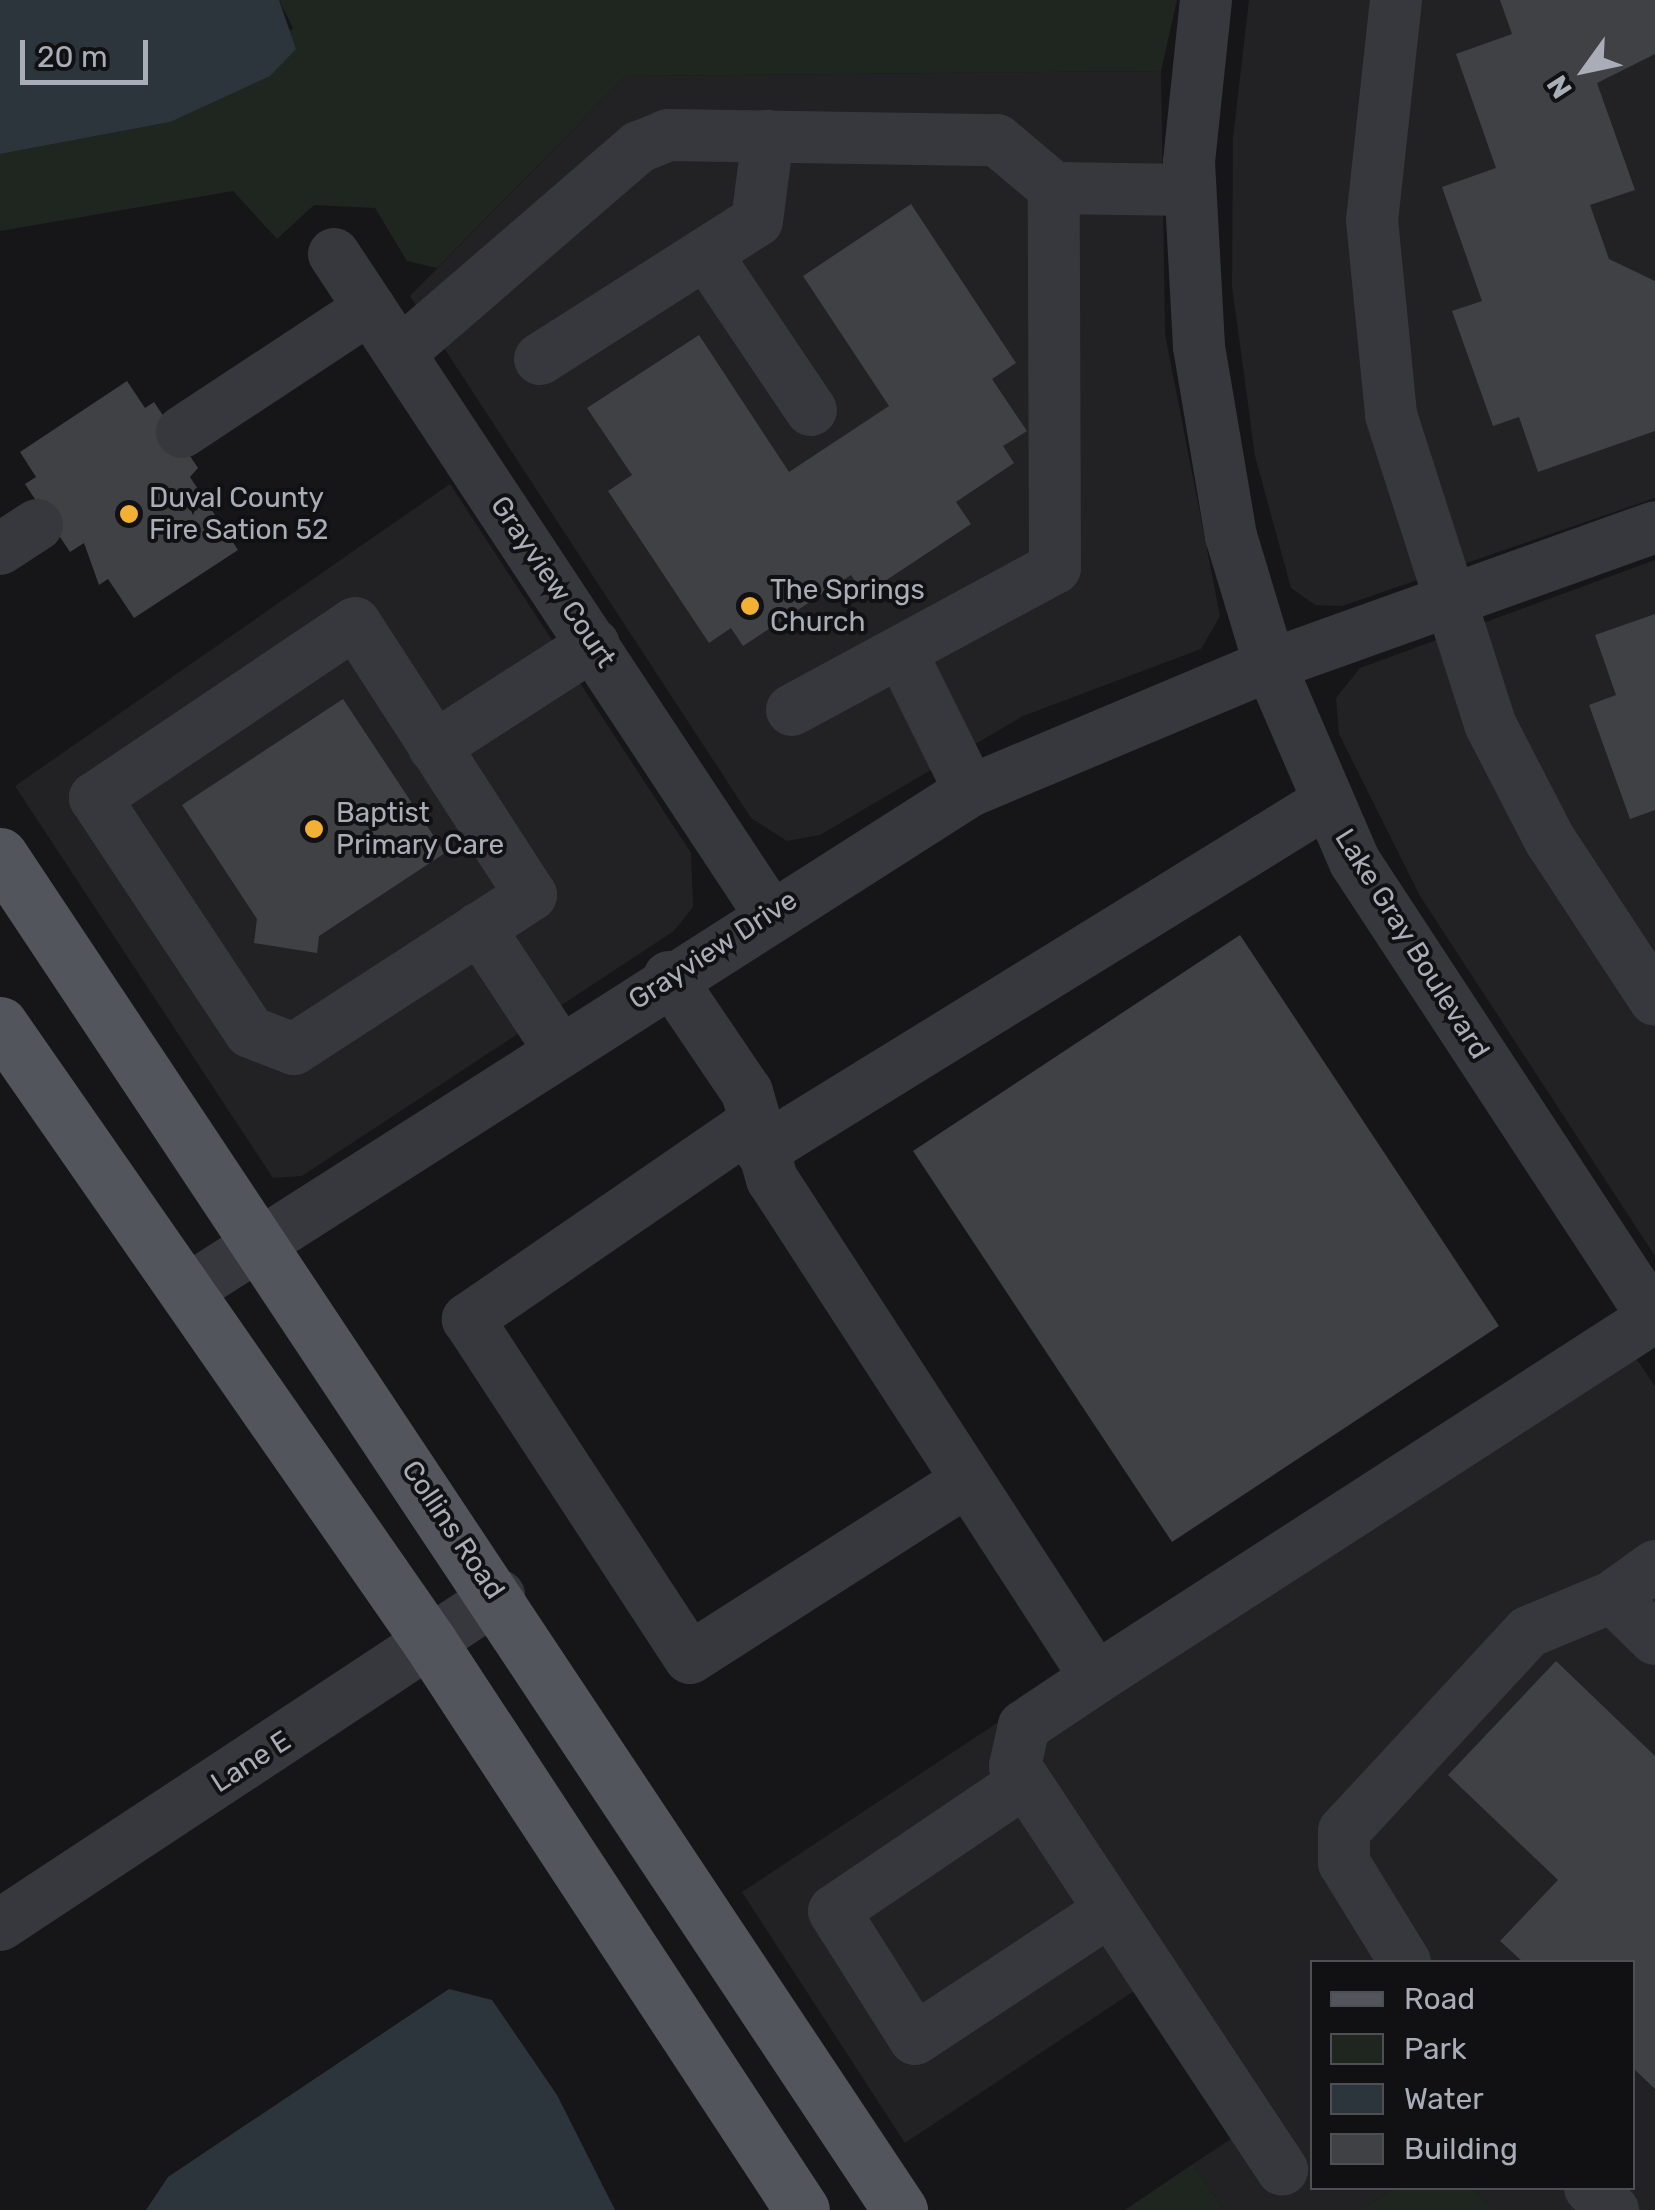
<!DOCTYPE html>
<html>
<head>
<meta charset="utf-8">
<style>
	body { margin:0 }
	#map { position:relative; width:1655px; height:2210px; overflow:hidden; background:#161618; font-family:Rubik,sans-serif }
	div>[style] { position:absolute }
	.built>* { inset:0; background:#222225 }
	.green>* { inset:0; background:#1e261f }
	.water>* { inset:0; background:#2c353c }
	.building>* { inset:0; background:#404145 }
	.minor>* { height:52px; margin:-26px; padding:0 26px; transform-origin:26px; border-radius:26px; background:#37383d }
	.major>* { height:55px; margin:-27.5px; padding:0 27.5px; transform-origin:27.5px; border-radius:27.5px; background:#53555c }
	.dots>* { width:28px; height:28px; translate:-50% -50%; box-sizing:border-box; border:5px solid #111113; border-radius:50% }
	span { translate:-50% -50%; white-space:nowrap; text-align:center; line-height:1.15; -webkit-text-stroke:8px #111113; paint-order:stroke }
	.poi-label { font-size:28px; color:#a8adb8 }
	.left { translate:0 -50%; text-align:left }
	.street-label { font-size:28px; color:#a8adb8 }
	.legend { position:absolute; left:1310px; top:1960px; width:325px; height:230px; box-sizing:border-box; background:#111113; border:2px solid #4d4f55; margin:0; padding:12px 18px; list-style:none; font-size:30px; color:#a8adb8 }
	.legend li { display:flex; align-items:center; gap:20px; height:50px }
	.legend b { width:50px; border:2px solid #4d4f55 }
	.north { position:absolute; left:1535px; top:20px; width:100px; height:100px; -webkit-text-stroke:8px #111113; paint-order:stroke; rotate:237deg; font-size:28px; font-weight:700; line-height:40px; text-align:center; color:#a8adb8 }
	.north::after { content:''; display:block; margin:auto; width:35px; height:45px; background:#a8adb8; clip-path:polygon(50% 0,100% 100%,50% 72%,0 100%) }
	.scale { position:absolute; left:20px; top:40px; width:128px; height:45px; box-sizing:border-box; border:5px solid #a8adb8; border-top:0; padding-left:12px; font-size:30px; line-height:35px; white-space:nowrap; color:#a8adb8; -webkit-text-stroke:8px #111113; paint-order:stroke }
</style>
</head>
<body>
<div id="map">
	<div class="built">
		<div style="clip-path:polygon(1249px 0,1655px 0,1655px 498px,1342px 606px,1315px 605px,1291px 588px,1255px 456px,1232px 286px,1233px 138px)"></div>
		<div style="clip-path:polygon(1161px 71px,1165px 334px,1220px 616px,1201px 649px,1023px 716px,820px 835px,787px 841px,751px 818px,410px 296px,626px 76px)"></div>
		<div style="clip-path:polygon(450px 484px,691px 853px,693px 907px,674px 931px,302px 1176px,273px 1178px,15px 786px)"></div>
		<div style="clip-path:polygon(1655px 560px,1655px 1256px,1420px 896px,1339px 734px,1336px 698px,1360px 668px)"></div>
		<div style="clip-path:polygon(1608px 1318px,1655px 1386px,1655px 2210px,1494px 2210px,1472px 2188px,1632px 2188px,1632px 1962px,1312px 1962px,1312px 2188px,1397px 2188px,1359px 2210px,1224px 2210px,1193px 2164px,1234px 2137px,1137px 1989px,905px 2143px,742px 1892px)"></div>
	</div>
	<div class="green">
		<div style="clip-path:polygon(279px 0,1177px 0,1161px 71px,626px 76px,437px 268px,407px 261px,375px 208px,314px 205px,277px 239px,233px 191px,0 231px,0 154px,170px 122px,293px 28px)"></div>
		<div style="clip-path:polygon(1193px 2164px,1224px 2210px,1125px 2210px)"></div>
		<div style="clip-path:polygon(1397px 2188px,1472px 2188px,1494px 2210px,1359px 2210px)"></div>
	</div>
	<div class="water">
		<div style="clip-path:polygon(0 0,279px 0,296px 49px,270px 76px,170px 122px,0 154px)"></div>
		<div style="clip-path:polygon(449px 1989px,492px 2000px,557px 2095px,615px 2210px,146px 2210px,168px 2177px)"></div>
	</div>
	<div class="building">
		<div style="clip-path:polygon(1500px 0,1655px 0,1655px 54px,1597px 83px,1635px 190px,1590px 205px,1609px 259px,1655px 281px,1655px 431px,1538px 472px,1519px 417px,1493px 426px,1452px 311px,1482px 301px,1442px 187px,1496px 168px,1456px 54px,1512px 34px)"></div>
		<div style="clip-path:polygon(911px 204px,1016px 363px,992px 379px,1027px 431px,1003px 446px,1014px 463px,956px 502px,971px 524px,864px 595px,851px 575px,743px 646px,731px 628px,709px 643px,608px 491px,632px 475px,587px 408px,699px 335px,789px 472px,889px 406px,803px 276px)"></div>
		<div style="clip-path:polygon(127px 381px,145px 408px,154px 402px,198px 468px,190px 477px,238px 550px,134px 618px,108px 579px,99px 585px,84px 543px,70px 552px,25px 484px,36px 477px,20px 452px)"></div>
		<div style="clip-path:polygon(1655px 614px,1655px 810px,1630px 819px,1589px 705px,1616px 695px,1595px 635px)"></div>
		<div style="clip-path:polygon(343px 699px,445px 853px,319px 936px,317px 953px,254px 943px,257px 919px,182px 805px)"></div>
		<div style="clip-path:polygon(1240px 935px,1499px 1326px,1172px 1542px,913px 1151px)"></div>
		<div style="clip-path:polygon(1556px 1661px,1655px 1756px,1655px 2089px,1632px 2067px,1632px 1962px,1523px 1962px,1500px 1941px,1558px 1880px,1448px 1775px)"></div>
	</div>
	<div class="minor">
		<div style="left:1206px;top:0;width:163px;rotate:96deg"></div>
		<div style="left:1189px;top:162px;width:185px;rotate:86.9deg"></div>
		<div style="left:1199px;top:347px;width:192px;rotate:80.4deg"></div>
		<div style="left:1231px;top:536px;width:135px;rotate:73.2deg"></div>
		<div style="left:1270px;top:665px;width:215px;rotate:66.7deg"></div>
		<div style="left:1355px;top:862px;width:548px;rotate:56.77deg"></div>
		<div style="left:1396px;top:0;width:221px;rotate:96.2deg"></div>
		<div style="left:1372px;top:220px;width:196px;rotate:84.4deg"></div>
		<div style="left:1391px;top:415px;width:324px;rotate:72.2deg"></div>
		<div style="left:1490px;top:724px;width:131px;rotate:62.7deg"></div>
		<div style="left:1550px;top:840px;width:191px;rotate:56.7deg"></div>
		<div style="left:334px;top:254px;width:790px;rotate:56.57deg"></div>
		<div style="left:706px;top:254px;width:188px;rotate:56.1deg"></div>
		<div style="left:400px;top:353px;width:316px;rotate:-40.8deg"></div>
		<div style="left:639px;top:147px;width:31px;rotate:-22deg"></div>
		<div style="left:668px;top:135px;width:329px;rotate:0.9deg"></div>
		<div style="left:997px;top:140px;width:75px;rotate:40.1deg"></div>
		<div style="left:1054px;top:188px;width:136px;rotate:0.8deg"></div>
		<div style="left:540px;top:359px;width:257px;rotate:-32.5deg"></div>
		<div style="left:757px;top:221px;width:86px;rotate:-82.6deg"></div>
		<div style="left:182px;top:432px;width:225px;rotate:-33.4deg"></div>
		<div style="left:0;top:549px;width:44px;rotate:-33deg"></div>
		<div style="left:355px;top:623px;width:324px;rotate:57.1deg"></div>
		<div style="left:531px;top:895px;width:283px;rotate:147deg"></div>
		<div style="left:294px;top:1049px;width:47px;rotate:-158.9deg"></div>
		<div style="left:250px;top:1032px;width:281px;rotate:-123.5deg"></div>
		<div style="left:95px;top:798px;width:313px;rotate:-33.9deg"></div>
		<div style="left:901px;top:652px;width:155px;rotate:63.6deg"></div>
		<div style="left:792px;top:710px;width:299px;rotate:-28.4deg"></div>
		<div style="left:1055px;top:568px;width:380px;rotate:-90.2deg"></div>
		<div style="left:434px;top:747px;width:190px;rotate:-32.8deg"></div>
		<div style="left:479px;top:928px;width:145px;rotate:56.5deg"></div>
		<div style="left:669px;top:977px;width:139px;rotate:55.9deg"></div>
		<div style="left:747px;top:1092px;width:91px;rotate:74deg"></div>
		<div style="left:772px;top:1179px;width:595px;rotate:57deg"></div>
		<div style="left:1096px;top:1678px;width:663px;rotate:-32.88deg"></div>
		<div style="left:752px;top:1124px;width:345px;rotate:145.5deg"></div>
		<div style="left:468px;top:1319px;width:405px;rotate:56.8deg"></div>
		<div style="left:690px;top:1658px;width:326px;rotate:-32.6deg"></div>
		<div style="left:761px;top:1151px;width:665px;rotate:-31.66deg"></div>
		<div style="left:186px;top:1291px;width:930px;rotate:-32.53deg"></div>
		<div style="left:970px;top:791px;width:325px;rotate:-22.8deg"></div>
		<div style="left:1270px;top:665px;width:409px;rotate:-19.7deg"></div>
		<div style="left:1612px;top:1597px;width:60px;rotate:44.3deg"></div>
		<div style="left:1096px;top:1678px;width:87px;rotate:146.3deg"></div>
		<div style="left:1024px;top:1726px;width:41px;rotate:102.7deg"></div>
		<div style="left:1015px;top:1766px;width:484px;rotate:56.5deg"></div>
		<div style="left:1023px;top:1783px;width:228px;rotate:145.9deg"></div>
		<div style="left:834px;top:1911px;width:151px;rotate:57.7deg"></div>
		<div style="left:915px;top:2039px;width:232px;rotate:-33.4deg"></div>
		<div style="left:0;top:1925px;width:598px;rotate:-33.4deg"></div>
		<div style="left:1405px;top:1962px;width:116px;rotate:-121.6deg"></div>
		<div style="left:1344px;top:1863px;width:32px;rotate:-90deg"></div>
		<div style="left:1344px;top:1831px;width:271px;rotate:-47.2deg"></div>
		<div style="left:1528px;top:1632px;width:91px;rotate:-22.6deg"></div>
		<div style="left:1612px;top:1597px;width:53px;rotate:-35.8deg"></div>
		<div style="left:1590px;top:2188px;width:32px;rotate:44deg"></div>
	</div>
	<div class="major">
		<div style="left:0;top:855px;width:1627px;rotate:56.41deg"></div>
		<div style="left:0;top:1024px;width:751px;rotate:55.19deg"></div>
		<div style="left:429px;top:1641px;width:680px;rotate:56.75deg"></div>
	</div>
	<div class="dots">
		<div style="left:129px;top:514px;background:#f2b134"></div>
		<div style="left:750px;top:606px;background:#f2b134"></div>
		<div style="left:314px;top:829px;background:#f2b134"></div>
	</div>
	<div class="poi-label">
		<span class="left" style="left:149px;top:514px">Duval County<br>Fire Sation 52</span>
		<span class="left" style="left:770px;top:606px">The Springs<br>Church</span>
		<span class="left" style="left:336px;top:829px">Baptist<br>Primary Care</span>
	</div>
	<div class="street-label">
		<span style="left:553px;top:582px;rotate:56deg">Grayview Court</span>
		<span style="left:1412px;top:944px;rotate:58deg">Lake Gray Boulevard</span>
		<span style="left:713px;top:950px;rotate:-33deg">Grayview Drive</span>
		<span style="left:453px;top:1530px;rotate:56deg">Collins Road</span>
		<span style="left:251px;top:1762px;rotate:-33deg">Lane E</span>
	</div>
	<ul class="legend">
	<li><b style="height:12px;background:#53555c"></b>Road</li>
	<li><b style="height:28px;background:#1e261f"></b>Park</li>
	<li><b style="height:28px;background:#2c353c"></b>Water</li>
	<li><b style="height:28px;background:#404145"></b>Building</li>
	</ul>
	<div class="north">N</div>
	<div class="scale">20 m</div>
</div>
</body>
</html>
